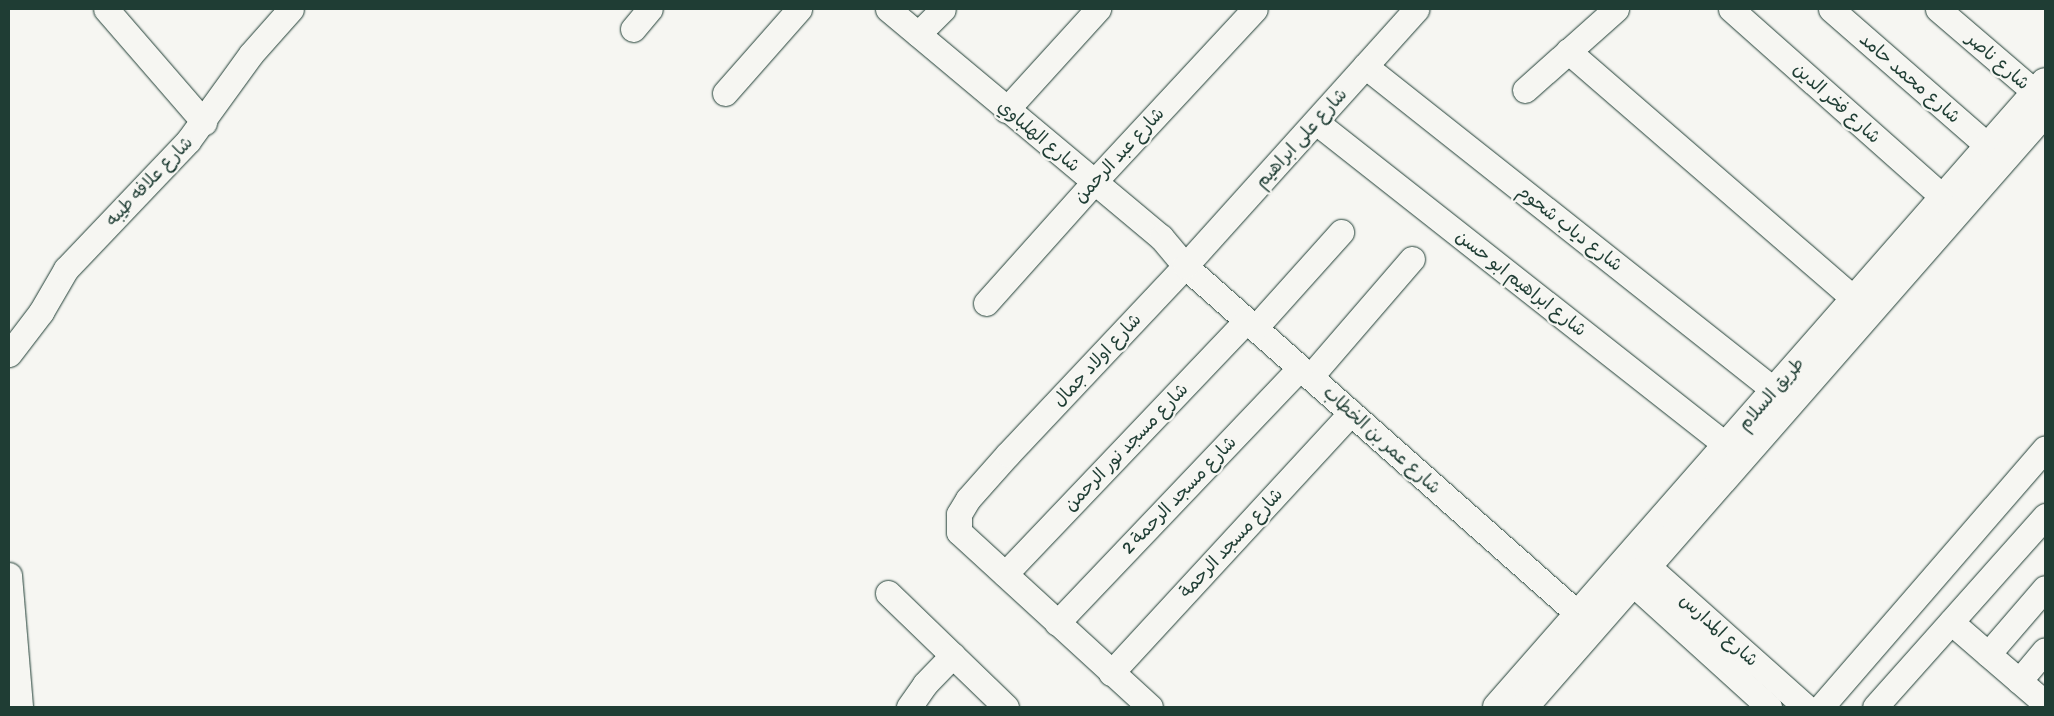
<!DOCTYPE html>
<html>
<head>
<meta charset="utf-8">
<style>
	body { margin:0 }
	#map { position:relative; width:2054px; height:716px; overflow:hidden; background:#f6f6f2; font-family:Itim,"Playpen Sans Arabic",sans-serif }
	div>[style] { position:absolute }
	.roads { filter:drop-shadow(0 0 1px #1f3d34) drop-shadow(0 0 1px #1f3d34) }
	.minor>* { height:25px; margin:-12.5px; padding:0 12.5px; transform-origin:12.5px; border-radius:12.5px; background:#f6f6f2 }
	.major>* { height:28px; margin:-14px; padding:0 14px; transform-origin:14px; border-radius:14px; background:#f6f6f2 }
	span { translate:-50% -50%; white-space:nowrap; text-align:center; line-height:1.15; -webkit-text-stroke:4.5px #f6f6f2; paint-order:stroke }
	.street-label { font-size:18px; color:#1f3d34 }
	.frame { position:absolute; inset:0; border:10px solid #1f3d34; pointer-events:none }
</style>
</head>
<body>
<div id="map">
	<div class="roads">
		<div class="minor">
			<div style="left:106px;top:9px;width:150px;rotate:49.1deg"></div>
			<div style="left:888px;top:9px;width:356px;rotate:39.9deg"></div>
			<div style="left:1161px;top:237px;width:38px;rotate:50deg"></div>
			<div style="left:1185px;top:266px;width:525px;rotate:41.52deg"></div>
			<div style="left:1731px;top:9px;width:285px;rotate:41.6deg"></div>
			<div style="left:1831px;top:9px;width:208px;rotate:41.1deg"></div>
			<div style="left:1938px;top:9px;width:129px;rotate:40.6deg"></div>
			<div style="left:633px;top:29px;width:26px;rotate:-50deg"></div>
			<div style="left:918px;top:34px;width:35px;rotate:-45deg"></div>
			<div style="left:1568px;top:51px;width:379px;rotate:40.9deg"></div>
			<div style="left:1365px;top:66px;width:522px;rotate:38.39deg"></div>
			<div style="left:1525px;top:90px;width:122px;rotate:-41.7deg"></div>
			<div style="left:725px;top:93px;width:112px;rotate:-48.6deg"></div>
			<div style="left:1006px;top:110px;width:137px;rotate:-47.7deg"></div>
			<div style="left:1316px;top:122px;width:522px;rotate:38.23deg"></div>
			<div style="left:986px;top:303px;width:162px;rotate:-48.2deg"></div>
			<div style="left:1094px;top:182px;width:236px;rotate:-47.1deg"></div>
			<div style="left:1255px;top:328px;width:129px;rotate:-48.1deg"></div>
			<div style="left:9px;top:354px;width:53px;rotate:-52.7deg"></div>
			<div style="left:41px;top:312px;width:50px;rotate:-59.8deg"></div>
			<div style="left:66px;top:269px;width:177px;rotate:-46.4deg"></div>
			<div style="left:188px;top:141px;width:107px;rotate:-54.1deg"></div>
			<div style="left:251px;top:54px;width:60px;rotate:-48.4deg"></div>
			<div style="left:1310px;top:377px;width:156px;rotate:-49.2deg"></div>
			<div style="left:1633px;top:553px;width:232px;rotate:41.7deg"></div>
			<div style="left:1618px;top:570px;width:204px;rotate:42.2deg"></div>
			<div style="left:1005px;top:574px;width:349px;rotate:-46.4deg"></div>
			<div style="left:9px;top:575px;width:132px;rotate:85.2deg"></div>
			<div style="left:888px;top:593px;width:164px;rotate:44deg"></div>
			<div style="left:1951px;top:622px;width:124px;rotate:40.8deg"></div>
			<div style="left:1057px;top:623px;width:352px;rotate:-46.4deg"></div>
			<div style="left:1988px;top:654px;width:87px;rotate:-49.2deg"></div>
			<div style="left:1111px;top:673px;width:354px;rotate:-47.3deg"></div>
			<div style="left:2019px;top:681px;width:40px;rotate:-50deg"></div>
			<div style="left:909px;top:707px;width:28px;rotate:-55deg"></div>
			<div style="left:925px;top:684px;width:40px;rotate:-46deg"></div>
			<div style="left:1150px;top:707px;width:259px;rotate:-137.5deg"></div>
			<div style="left:959px;top:532px;width:18px;rotate:-90deg"></div>
			<div style="left:959px;top:514px;width:17px;rotate:-59deg"></div>
			<div style="left:968px;top:499px;width:60px;rotate:-48.4deg"></div>
			<div style="left:1008px;top:454px;width:258px;rotate:-46.7deg"></div>
			<div style="left:1185px;top:266px;width:346px;rotate:-48deg"></div>
			<div style="left:1821px;top:707px;width:342px;rotate:-49.1deg"></div>
			<div style="left:1875px;top:707px;width:256px;rotate:-48.3deg"></div>
		</div>
		<div class="major">
			<div style="left:1497px;top:707px;width:831px;rotate:-48.76deg"></div>
			<div style="left:1524px;top:707px;width:791px;rotate:-48.79deg"></div>
		</div>
	</div>
	<div class="street-label">
		<span style="left:1998px;top:61px;rotate:41deg">شارع ناصر</span>
		<span style="left:1910px;top:78px;rotate:41deg">شارع محمد حامد</span>
		<span style="left:1837px;top:103px;rotate:42deg">شارع فخر الدين</span>
		<span style="left:1039px;top:136px;rotate:40deg">شارع الهلباوي</span>
		<span style="left:1301px;top:138px;rotate:-48deg">شارع على ابراهيم</span>
		<span style="left:1119px;top:155px;rotate:-47deg">شارع عبد الرحمن</span>
		<span style="left:149px;top:181px;rotate:-46deg">شارع علافه طيبه</span>
		<span style="left:1570px;top:228px;rotate:38deg">شارع دياب شحوم</span>
		<span style="left:1521px;top:283px;rotate:38deg">شارع ابراهيم ابو حسن</span>
		<span style="left:1097px;top:360px;rotate:-47deg">شارع اولاد جمال</span>
		<span style="left:1771px;top:394px;rotate:-49deg">طريق السلام</span>
		<span style="left:1382px;top:440px;rotate:42deg">شارع عمر بن الخطاب</span>
		<span style="left:1126px;top:447px;rotate:-46deg">شارع مسجد نور الرحمن</span>
		<span style="left:1179px;top:495px;rotate:-46deg">شارع مسجد الرحمة 2</span>
		<span style="left:1231px;top:543px;rotate:-47deg">شارع مسجد الرحمة</span>
		<span style="left:1719px;top:630px;rotate:42deg">شارع المدارس</span>
	</div>
	<div class="frame"></div>
</div>
</body>
</html>
